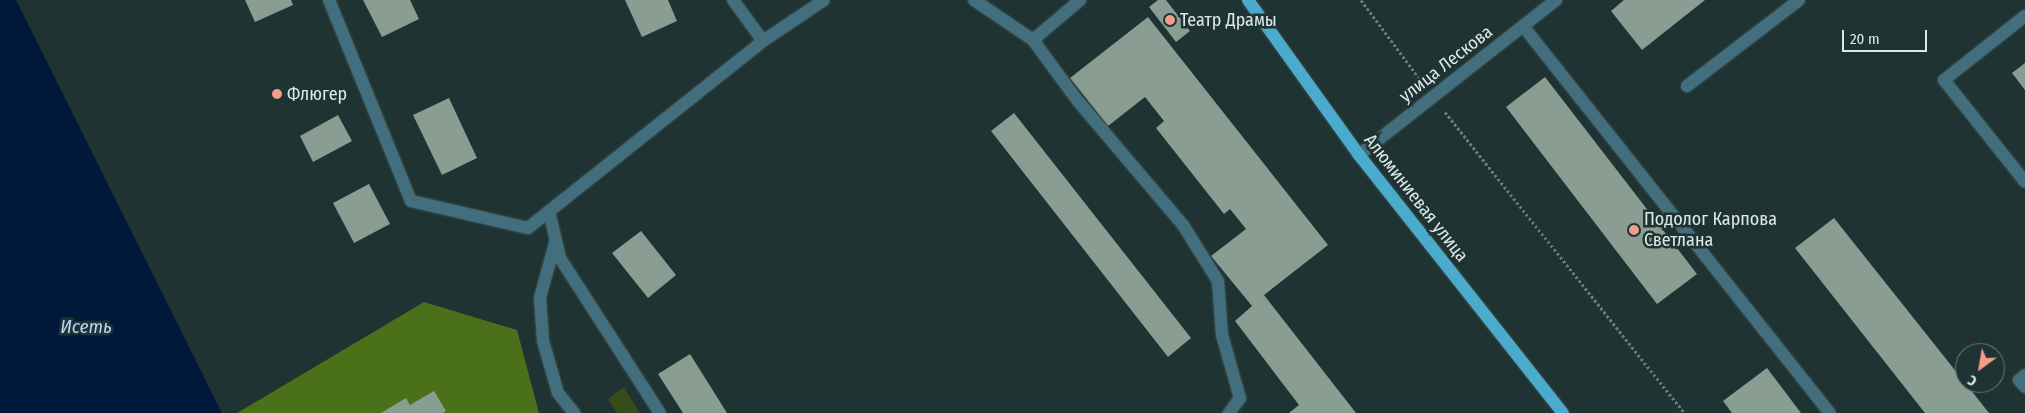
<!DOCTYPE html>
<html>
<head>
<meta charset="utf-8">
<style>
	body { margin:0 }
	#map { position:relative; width:2025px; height:413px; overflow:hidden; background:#1e3332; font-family:"Fira Sans Condensed",sans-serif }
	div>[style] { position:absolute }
	.green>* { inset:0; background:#364d1b }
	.forest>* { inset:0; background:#4b701a }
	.water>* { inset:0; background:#00193a }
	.building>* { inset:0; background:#8a9d93 }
	.path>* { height:3px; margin-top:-1.5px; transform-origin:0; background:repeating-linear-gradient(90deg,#6a7c7b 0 2.5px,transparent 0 5px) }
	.roads { filter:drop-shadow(0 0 1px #3d504f) drop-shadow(0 0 1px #3d504f) }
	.minor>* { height:12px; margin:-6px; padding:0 6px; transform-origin:6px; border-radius:6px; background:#436e7e }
	.major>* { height:12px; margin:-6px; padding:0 6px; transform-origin:6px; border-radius:6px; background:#4babcd }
	.dots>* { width:14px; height:14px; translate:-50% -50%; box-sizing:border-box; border:2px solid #1e3332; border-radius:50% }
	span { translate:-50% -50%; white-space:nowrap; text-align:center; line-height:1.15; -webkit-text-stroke:5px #1e3332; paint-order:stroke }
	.poi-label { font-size:18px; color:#dde9e9 }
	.left { translate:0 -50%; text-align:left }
	.street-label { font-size:18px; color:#dde9e9 }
	.water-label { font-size:19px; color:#b6d2f7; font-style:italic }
	.north { position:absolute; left:1955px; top:343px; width:50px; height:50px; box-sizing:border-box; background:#1e3332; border:1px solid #6a7c7b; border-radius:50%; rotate:212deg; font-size:14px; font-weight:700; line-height:20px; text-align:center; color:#dde9e9 }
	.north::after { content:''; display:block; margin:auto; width:18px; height:22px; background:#f49e87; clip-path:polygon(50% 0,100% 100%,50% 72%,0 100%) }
	.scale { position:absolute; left:1842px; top:30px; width:85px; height:22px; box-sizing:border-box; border:2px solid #dde9e9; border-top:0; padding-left:6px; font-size:15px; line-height:18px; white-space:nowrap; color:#dde9e9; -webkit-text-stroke:4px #1e3332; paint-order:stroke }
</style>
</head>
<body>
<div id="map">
	<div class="green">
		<div style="clip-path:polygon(624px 387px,640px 413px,617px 413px,608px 399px)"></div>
	</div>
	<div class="forest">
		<div style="clip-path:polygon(424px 302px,517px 330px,539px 413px,237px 413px)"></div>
	</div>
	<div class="water">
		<div style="clip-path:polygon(0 0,16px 0,222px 413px,0 413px)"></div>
	</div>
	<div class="building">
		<div style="clip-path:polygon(245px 0,291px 0,293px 5px,255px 22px)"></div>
		<div style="clip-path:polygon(363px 0,410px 0,419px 19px,382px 37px)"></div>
		<div style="clip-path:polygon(625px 0,668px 0,677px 21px,642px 37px)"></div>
		<div style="clip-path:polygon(1158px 0,1166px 0,1190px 31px,1176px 42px,1149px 7px)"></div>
		<div style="clip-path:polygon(1624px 0,1705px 0,1642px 50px,1611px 11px)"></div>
		<div style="clip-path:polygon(1148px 17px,1328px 245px,1264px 295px,1356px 413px,1289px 413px,1299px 405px,1235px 321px,1252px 306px,1211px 256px,1246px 229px,1230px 209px,1224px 214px,1156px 128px,1164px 121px,1145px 97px,1108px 126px,1070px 78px)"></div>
		<div style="clip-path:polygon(2025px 63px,2025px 90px,2012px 73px)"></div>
		<div style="clip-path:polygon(1545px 77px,1697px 274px,1657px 304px,1506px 107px)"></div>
		<div style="clip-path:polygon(449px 98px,477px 158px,442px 175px,413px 115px)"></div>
		<div style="clip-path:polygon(1014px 113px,1191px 338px,1168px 357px,991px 131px)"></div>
		<div style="clip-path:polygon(338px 115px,352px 141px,313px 162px,300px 136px)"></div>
		<div style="clip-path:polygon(369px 184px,390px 224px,354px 243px,333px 203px)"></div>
		<div style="clip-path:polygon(1834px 218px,1989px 413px,1925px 413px,1795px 248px)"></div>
		<div style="clip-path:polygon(641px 231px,676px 275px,648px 298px,612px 253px)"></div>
		<div style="clip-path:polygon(690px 354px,727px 413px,683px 413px,658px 374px)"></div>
		<div style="clip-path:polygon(1767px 368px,1801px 413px,1732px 413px,1723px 401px)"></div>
		<div style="clip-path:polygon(434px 391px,446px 411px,443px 413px,381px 413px,406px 398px,410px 405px)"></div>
	</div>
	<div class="path">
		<div style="left:1361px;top:0;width:101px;rotate:53.5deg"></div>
		<div style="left:1445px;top:112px;width:384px;rotate:51.5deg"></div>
	</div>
	<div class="roads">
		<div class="minor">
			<div style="left:329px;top:0;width:217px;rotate:67.8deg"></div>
			<div style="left:411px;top:201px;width:120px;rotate:13deg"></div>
			<div style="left:528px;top:228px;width:300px;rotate:-38.5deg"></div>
			<div style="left:763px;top:41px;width:73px;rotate:-33.9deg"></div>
			<div style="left:733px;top:0;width:51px;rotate:53.8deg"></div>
			<div style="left:974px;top:0;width:71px;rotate:34.1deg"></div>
			<div style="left:1033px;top:40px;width:62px;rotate:-40.4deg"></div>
			<div style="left:2025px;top:16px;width:103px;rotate:141.7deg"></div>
			<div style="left:1944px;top:80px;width:130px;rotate:51.5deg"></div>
			<div style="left:1523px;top:26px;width:494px;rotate:51.6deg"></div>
			<div style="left:1033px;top:40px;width:74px;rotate:53.7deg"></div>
			<div style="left:1077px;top:100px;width:164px;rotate:49.7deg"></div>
			<div style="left:1183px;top:225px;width:66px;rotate:58deg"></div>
			<div style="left:1218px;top:281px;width:54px;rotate:85.8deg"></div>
			<div style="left:1222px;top:335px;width:66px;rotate:74.1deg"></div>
			<div style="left:1240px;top:398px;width:19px;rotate:126deg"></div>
			<div style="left:1687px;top:86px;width:141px;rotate:-37.5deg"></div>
			<div style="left:1359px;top:155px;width:251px;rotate:-38.2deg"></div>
			<div style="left:549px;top:211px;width:48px;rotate:76.8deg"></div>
			<div style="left:560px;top:258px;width:184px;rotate:57.2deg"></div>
			<div style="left:555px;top:243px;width:57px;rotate:105.3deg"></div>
			<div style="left:540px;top:298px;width:43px;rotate:86deg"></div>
			<div style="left:543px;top:341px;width:54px;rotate:73.9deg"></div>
			<div style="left:558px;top:393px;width:26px;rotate:51deg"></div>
			<div style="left:2025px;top:375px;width:8px;rotate:140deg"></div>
			<div style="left:2019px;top:380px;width:9px;rotate:49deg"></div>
		</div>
		<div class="major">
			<div style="left:1248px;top:0;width:191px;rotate:54.4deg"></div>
			<div style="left:1359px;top:155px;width:329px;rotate:51.7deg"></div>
		</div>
	</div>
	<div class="dots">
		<div style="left:1170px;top:20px;background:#f49e87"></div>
		<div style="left:277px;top:94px;background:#f49e87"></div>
		<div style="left:1634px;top:230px;background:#f49e87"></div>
	</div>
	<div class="poi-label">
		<span class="left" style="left:1180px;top:20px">Театр Драмы</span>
		<span class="left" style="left:287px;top:94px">Флюгер</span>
		<span class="left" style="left:1644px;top:230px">Подолог Карпова<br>Светлана</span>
	</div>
	<div class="street-label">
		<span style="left:1446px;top:64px;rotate:-38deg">улица Лескова</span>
		<span style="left:1416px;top:198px;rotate:52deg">Алюминиевая улица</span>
	</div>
	<div class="water-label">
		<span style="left:86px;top:327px">Исеть</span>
	</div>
	<div class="north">С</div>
	<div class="scale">20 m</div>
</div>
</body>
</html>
